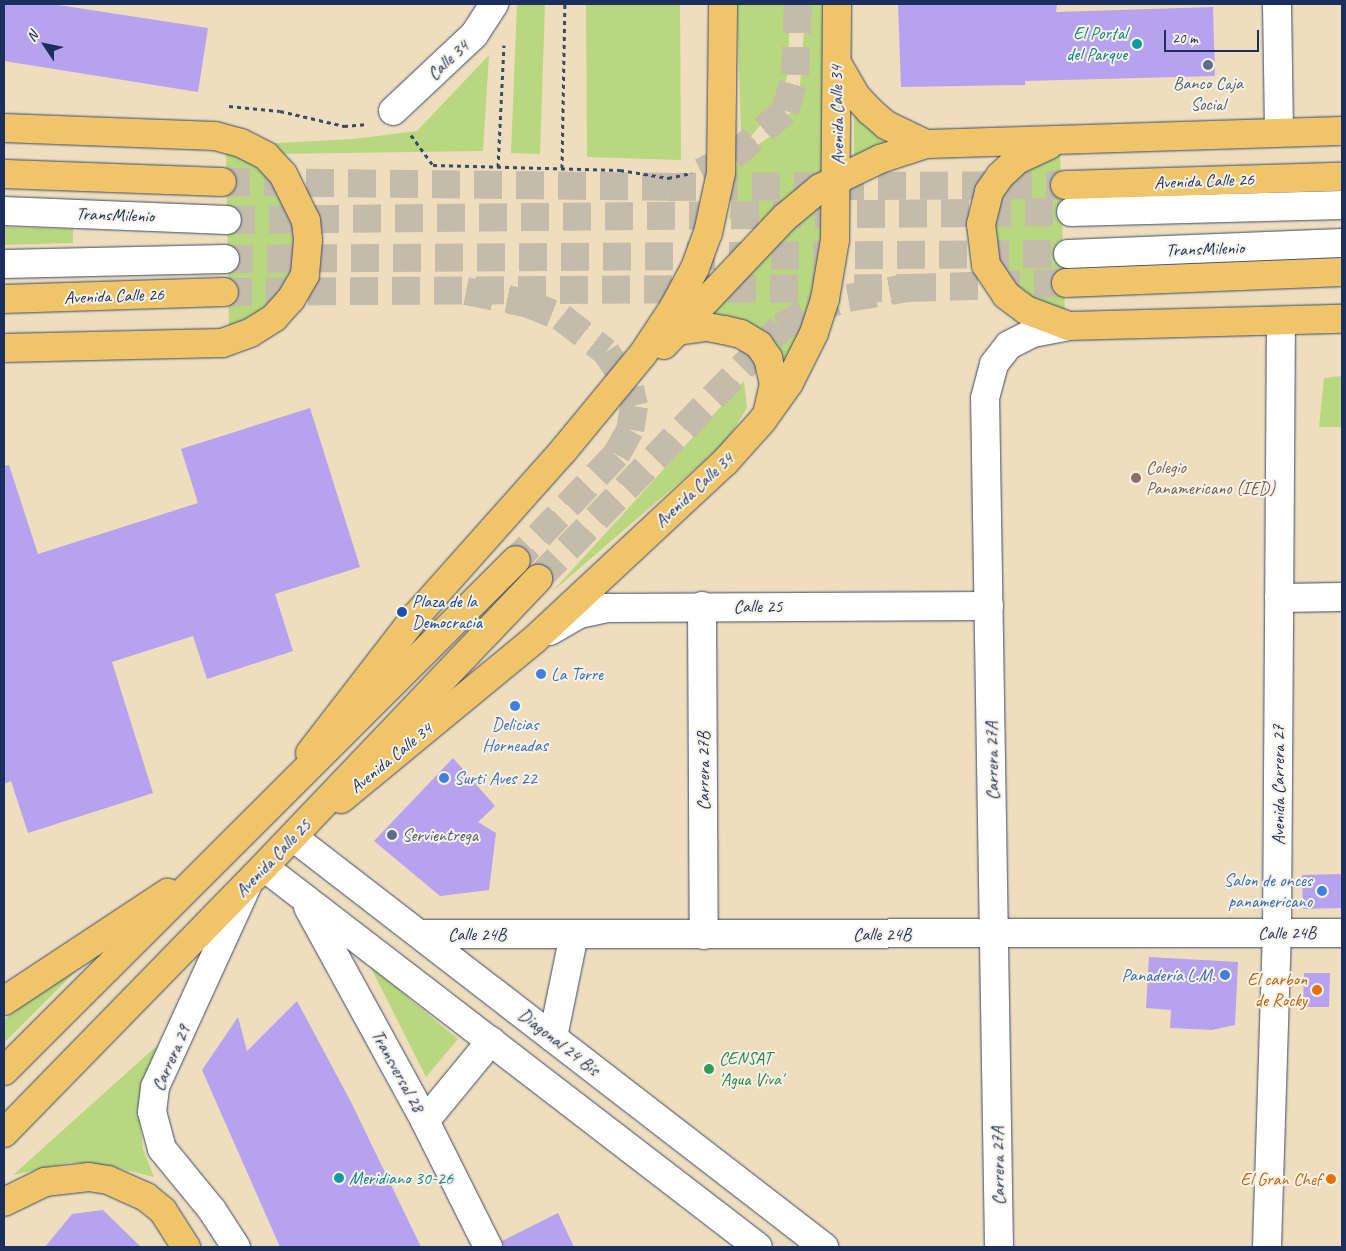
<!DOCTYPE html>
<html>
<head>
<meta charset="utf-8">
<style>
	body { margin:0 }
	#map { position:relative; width:1346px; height:1251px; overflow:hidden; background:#eedebe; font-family:Caveat,sans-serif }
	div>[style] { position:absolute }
	.green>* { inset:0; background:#b8d77e }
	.building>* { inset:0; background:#b6a2ee }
	.minor-tunnel>* { height:28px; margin-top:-14px; transform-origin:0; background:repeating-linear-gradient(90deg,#c4bbab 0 28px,transparent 0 42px) }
	.major-tunnel>* { height:28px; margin-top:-14px; transform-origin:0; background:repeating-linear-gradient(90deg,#c4bbab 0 28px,transparent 0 42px) }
	.highway-tunnel>* { height:28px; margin-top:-14px; transform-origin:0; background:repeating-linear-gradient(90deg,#c4bbab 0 28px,transparent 0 42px) }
	.path>* { height:3px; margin-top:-1.5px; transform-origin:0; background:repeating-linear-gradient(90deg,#3b496c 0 4px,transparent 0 8px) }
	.roads { filter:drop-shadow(0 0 1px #3b496c) drop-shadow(0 0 1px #3b496c) }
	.minor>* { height:28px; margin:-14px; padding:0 14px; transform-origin:14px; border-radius:14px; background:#fff }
	.major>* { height:28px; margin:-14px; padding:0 14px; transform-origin:14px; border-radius:14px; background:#f0c469 }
	.highway>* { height:28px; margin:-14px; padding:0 14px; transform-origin:14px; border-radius:14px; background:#f0c469 }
	.dots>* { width:14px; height:14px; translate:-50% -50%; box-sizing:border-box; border:2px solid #f7f3e8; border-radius:50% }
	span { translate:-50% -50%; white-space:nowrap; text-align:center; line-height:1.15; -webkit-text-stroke:4px #f7f3e8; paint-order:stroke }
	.culture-label { font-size:18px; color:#0d838f }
	.right { translate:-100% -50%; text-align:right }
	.left { translate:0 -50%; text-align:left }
	.street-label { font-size:18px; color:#1b2f5e }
	.service-label { font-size:18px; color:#4e5e75 }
	.education-label { font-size:18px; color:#785e54 }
	.transit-label { font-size:18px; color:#164399 }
	.shop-label { font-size:18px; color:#366cbe }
	.food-label { font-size:18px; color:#c56008 }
	.leisure-label { font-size:18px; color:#27864d }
	.frame { position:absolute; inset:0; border:5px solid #1b2f5e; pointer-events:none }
	.north { position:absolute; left:20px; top:20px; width:50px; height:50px; -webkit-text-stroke:4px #f7f3e8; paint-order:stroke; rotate:304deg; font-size:14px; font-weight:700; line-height:20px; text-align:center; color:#1b2f5e }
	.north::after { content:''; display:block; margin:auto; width:18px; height:22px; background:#1b2f5e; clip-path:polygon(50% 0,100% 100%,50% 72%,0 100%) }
	.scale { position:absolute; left:1164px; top:30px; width:95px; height:22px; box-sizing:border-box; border:2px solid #1b2f5e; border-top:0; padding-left:6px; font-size:15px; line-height:18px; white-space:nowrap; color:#1b2f5e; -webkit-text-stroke:4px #f7f3e8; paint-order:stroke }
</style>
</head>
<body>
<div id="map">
	<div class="green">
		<div style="clip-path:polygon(517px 4px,545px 4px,540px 154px,511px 153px)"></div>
		<div style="clip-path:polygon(586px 4px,680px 4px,681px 160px,587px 157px)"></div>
		<div style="clip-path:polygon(737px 4px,790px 4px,788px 71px,782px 98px,750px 138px,756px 146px,777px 132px,799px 99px,806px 4px,823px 4px,827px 173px,775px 221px,729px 219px,741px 132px)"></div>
		<div style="clip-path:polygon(489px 55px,483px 151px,274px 154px,259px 144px,354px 139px,417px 131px)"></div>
		<div style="clip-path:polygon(855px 113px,886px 144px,854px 158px,854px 114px)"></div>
		<div style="clip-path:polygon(226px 145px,250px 156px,297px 205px,297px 275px,273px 307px,229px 332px)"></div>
		<div style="clip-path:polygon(1060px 150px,1065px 316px,1021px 294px,995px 266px,989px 218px,1008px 179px)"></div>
		<div style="clip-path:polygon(831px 194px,819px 272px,801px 335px,781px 373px,695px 319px,792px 221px)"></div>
		<div style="clip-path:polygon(4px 227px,73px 229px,73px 243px,4px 245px)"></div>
		<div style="clip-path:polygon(1342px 376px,1342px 427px,1319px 427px,1324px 378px)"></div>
		<div style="clip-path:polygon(744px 381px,747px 408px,726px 442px,552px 592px)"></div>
		<div style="clip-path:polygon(95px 952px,4px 1043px,4px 1020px,44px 987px)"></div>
		<div style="clip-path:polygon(370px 966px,458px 1039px,426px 1077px)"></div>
		<div style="clip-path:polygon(170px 1034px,139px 1113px,143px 1149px,154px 1177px,109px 1166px,72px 1162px,13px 1175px)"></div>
	</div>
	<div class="building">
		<div style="clip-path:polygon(4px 4px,52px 4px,208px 28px,198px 92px,4px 61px)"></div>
		<div style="clip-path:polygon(898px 4px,1057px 4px,1056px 12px,1213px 7px,1215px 76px,1025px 81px,1025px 85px,901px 87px)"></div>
		<div style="clip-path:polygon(310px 408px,360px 567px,275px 594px,293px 651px,207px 679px,193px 636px,112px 662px,153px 793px,28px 833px,11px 781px,4px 784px,4px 466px,9px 465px,38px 554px,198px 503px,181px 449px)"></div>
		<div style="clip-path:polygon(453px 758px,495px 806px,478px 822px,496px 833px,489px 890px,440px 896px,374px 841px)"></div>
		<div style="clip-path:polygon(1342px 874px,1342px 908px,1303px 909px,1302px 875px)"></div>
		<div style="clip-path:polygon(1149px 957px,1238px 962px,1235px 1025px,1212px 1030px,1170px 1028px,1171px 1010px,1146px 1008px)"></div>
		<div style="clip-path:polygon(1304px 973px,1330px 973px,1329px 1007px,1303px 1007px)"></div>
		<div style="clip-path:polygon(297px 1001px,351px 1102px,421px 1247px,280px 1247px,202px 1070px,238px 1017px,247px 1051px)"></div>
		<div style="clip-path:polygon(103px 1210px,141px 1247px,45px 1247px,72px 1214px)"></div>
		<div style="clip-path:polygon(558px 1213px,574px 1247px,504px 1247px,502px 1241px)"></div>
	</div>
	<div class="minor-tunnel">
		<div style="left:227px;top:220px;width:844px;rotate:-0.54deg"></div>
		<div style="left:225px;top:259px;width:843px;rotate:-0.34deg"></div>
	</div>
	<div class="major-tunnel">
		<div style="left:701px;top:172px;width:34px;rotate:-26deg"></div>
		<div style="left:732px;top:157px;width:70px;rotate:-41deg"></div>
		<div style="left:785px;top:111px;width:37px;rotate:-74deg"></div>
		<div style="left:795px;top:75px;width:71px;rotate:-87.6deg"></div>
		<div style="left:222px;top:182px;width:446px;rotate:0.6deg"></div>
		<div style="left:668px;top:187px;width:397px;rotate:-0.3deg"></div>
		<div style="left:224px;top:292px;width:684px;rotate:-0.34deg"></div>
		<div style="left:908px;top:288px;width:158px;rotate:-1.8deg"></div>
	</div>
	<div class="highway-tunnel">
		<div style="left:466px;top:291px;width:61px;rotate:11.3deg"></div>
		<div style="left:526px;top:303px;width:38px;rotate:22deg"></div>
		<div style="left:561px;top:317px;width:57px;rotate:37.9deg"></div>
		<div style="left:606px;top:352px;width:43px;rotate:56.3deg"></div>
		<div style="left:630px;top:388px;width:18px;rotate:77deg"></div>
		<div style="left:634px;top:406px;width:24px;rotate:99deg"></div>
		<div style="left:630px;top:430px;width:29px;rotate:119deg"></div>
		<div style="left:616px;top:455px;width:145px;rotate:133.6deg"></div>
		<div style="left:538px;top:579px;width:349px;rotate:-46deg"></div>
		<div style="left:780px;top:328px;width:35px;rotate:-31deg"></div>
		<div style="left:810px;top:310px;width:40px;rotate:-18deg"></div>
		<div style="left:848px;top:298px;width:61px;rotate:-9.5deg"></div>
	</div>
	<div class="path">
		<div style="left:229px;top:106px;width:51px;rotate:5.6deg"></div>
		<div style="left:280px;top:111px;width:66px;rotate:13.2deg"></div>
		<div style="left:344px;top:126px;width:24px;rotate:-5deg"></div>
		<div style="left:411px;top:135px;width:37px;rotate:54deg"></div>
		<div style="left:433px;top:165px;width:187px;rotate:1.5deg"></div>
		<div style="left:620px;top:170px;width:49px;rotate:9.5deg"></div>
		<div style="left:668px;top:178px;width:24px;rotate:-12deg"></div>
		<div style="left:498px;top:167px;width:122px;rotate:-87.2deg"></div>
		<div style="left:562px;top:168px;width:164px;rotate:-89deg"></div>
	</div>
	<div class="roads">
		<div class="minor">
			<div style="left:1277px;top:4px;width:127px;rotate:89.1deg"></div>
			<div style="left:393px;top:111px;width:111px;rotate:-43.2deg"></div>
			<div style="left:474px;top:35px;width:37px;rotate:-57deg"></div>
			<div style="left:4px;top:211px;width:223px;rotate:2.3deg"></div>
			<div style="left:1071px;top:212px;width:271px;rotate:-1.5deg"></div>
			<div style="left:1068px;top:254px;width:274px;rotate:-2.3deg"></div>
			<div style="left:4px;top:264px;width:221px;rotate:-1.3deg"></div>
			<div style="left:1279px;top:598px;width:63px;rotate:-0.9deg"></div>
			<div style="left:702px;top:606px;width:329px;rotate:89.7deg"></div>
			<div style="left:550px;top:631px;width:34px;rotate:-30deg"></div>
			<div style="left:579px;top:614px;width:30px;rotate:-12deg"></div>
			<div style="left:608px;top:608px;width:381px;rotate:-0.3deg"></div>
			<div style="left:293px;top:837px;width:671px;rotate:37.67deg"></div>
			<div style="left:264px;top:867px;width:623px;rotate:37.57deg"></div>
			<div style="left:308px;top:907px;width:244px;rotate:61.3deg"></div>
			<div style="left:425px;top:1121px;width:141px;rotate:63.4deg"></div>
			<div style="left:421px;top:934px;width:921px;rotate:-0.06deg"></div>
			<div style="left:553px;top:1037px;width:104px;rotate:-78.4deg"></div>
			<div style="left:425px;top:1121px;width:104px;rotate:-50.5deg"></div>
			<div style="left:236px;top:1247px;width:44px;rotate:-123deg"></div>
			<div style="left:212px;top:1210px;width:79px;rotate:-129.3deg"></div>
			<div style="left:162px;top:1149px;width:38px;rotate:-105deg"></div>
			<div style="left:152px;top:1112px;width:25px;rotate:-83deg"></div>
			<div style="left:155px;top:1087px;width:223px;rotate:-65.4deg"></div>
			<div style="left:999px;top:1247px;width:849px;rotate:-90.94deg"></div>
			<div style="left:985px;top:398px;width:35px;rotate:-75deg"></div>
			<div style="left:994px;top:364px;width:24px;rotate:-52deg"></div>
			<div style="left:1009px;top:345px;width:27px;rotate:-27deg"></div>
			<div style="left:1033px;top:333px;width:37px;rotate:-11deg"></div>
			<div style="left:1267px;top:1247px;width:313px;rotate:-88.2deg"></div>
			<div style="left:1277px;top:934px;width:612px;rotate:-89.63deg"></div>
		</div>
		<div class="major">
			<div style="left:837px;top:63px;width:38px;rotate:60deg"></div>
			<div style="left:856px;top:96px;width:21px;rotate:47deg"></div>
			<div style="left:870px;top:111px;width:21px;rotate:41deg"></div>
			<div style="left:886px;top:125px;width:44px;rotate:25.4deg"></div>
			<div style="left:4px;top:128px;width:211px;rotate:2.2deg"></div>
			<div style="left:215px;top:136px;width:27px;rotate:15deg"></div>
			<div style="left:241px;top:143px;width:28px;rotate:27deg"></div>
			<div style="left:266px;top:156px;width:25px;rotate:47deg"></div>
			<div style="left:283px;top:174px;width:52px;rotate:63.9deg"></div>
			<div style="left:306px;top:221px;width:19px;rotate:84deg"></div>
			<div style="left:308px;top:240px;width:35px;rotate:95deg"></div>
			<div style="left:305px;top:275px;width:28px;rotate:120deg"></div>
			<div style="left:291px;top:299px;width:25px;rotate:132deg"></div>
			<div style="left:274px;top:318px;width:28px;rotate:148deg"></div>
			<div style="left:250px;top:333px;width:30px;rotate:160deg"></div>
			<div style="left:222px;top:343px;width:218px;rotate:178.7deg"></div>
			<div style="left:1049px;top:145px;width:35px;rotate:155deg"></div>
			<div style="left:1017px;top:160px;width:23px;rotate:137deg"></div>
			<div style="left:1000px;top:176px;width:19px;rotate:125deg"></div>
			<div style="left:989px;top:192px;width:33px;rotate:104deg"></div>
			<div style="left:981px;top:224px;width:41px;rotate:83deg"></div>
			<div style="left:986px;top:265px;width:36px;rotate:56deg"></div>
			<div style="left:1006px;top:295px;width:25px;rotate:37deg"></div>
			<div style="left:1026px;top:310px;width:46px;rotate:20.4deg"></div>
			<div style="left:1069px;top:326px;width:273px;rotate:-1.5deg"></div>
			<div style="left:4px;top:174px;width:218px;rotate:2.1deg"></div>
			<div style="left:1065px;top:185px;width:277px;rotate:-1.7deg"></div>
			<div style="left:1066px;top:283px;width:276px;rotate:-2.3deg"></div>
			<div style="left:4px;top:299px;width:220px;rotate:-1.8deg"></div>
			<div style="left:677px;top:331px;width:30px;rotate:-8deg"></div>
			<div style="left:707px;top:327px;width:17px;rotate:10deg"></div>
			<div style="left:724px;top:330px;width:17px;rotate:13deg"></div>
			<div style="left:741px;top:334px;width:21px;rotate:31deg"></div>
			<div style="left:759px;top:345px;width:16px;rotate:55deg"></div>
			<div style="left:768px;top:358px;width:27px;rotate:77deg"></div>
			<div style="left:774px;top:384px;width:26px;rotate:103deg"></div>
			<div style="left:664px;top:345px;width:175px;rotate:-46.6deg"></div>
			<div style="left:784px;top:218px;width:47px;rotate:-39.8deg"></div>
			<div style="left:820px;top:188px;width:67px;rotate:-25.8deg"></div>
			<div style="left:880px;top:159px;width:48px;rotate:-18.1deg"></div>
			<div style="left:926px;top:144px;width:416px;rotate:-1.8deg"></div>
			<div style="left:310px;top:753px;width:173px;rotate:-52.3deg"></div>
			<div style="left:416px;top:616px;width:221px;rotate:-48.3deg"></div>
			<div style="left:563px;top:451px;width:126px;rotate:-50.5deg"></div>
			<div style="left:643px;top:354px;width:56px;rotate:-56.6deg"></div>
			<div style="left:674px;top:307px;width:44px;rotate:-61.7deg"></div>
			<div style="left:695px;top:268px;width:37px;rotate:-70deg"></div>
			<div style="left:708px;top:233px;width:61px;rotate:-77.8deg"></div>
			<div style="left:721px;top:173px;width:169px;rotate:-89.3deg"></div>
			<div style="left:341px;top:799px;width:250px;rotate:-39.5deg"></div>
			<div style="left:534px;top:640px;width:261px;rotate:-43deg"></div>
			<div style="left:725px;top:462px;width:55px;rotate:-47.9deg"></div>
			<div style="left:762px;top:421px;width:47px;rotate:-54.6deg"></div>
			<div style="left:789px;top:383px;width:56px;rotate:-63.4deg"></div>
			<div style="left:814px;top:333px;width:36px;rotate:-72deg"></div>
			<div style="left:825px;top:299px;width:60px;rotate:-80.4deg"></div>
			<div style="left:835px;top:240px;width:236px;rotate:-89.5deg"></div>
		</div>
		<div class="highway">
			<div style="left:4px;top:1001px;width:196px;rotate:-33.5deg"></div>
			<div style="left:4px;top:1071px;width:723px;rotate:-44.94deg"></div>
			<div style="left:4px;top:1133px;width:358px;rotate:-45.7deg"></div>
			<div style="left:254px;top:877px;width:412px;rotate:-46.4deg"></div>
			<div style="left:4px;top:1202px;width:46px;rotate:-26deg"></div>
			<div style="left:45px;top:1182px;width:44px;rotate:-6.5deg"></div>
			<div style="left:89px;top:1177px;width:19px;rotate:9deg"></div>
			<div style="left:108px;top:1180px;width:42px;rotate:24.1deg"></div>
			<div style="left:146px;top:1197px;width:22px;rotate:39deg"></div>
			<div style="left:163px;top:1211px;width:43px;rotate:57.4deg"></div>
		</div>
	</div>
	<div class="dots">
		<div style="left:1137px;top:44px;background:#0f9aa8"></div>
		<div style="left:1208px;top:65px;background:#5c6f8a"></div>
		<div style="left:1136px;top:478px;background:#8d6e63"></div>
		<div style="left:402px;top:612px;background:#1a4fb4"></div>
		<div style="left:541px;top:674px;background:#3f7fe0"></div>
		<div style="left:515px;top:706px;background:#3f7fe0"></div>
		<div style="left:444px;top:778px;background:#3f7fe0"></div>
		<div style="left:392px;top:835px;background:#5c6f8a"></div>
		<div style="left:1322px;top:891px;background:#3f7fe0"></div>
		<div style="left:1225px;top:975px;background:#3f7fe0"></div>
		<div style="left:1317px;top:990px;background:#e8710a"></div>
		<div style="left:709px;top:1069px;background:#2e9e5b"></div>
		<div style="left:339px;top:1178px;background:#0f9aa8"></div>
		<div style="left:1331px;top:1179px;background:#e8710a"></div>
	</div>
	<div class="culture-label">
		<span class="right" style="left:1127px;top:44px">El Portal<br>del Parque</span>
		<span class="left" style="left:349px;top:1178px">Meridiano 30-26</span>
	</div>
	<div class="street-label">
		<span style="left:448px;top:60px;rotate:-43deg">Calle 34</span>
		<span style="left:837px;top:115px;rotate:-91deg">Avenida Calle 34</span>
		<span style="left:1204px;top:181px;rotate:-2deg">Avenida Calle 26</span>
		<span style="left:115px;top:215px;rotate:2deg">TransMilenio</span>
		<span style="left:1205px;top:249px;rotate:-2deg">TransMilenio</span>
		<span style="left:114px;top:296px;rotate:-2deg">Avenida Calle 26</span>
		<span style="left:694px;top:490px;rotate:-43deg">Avenida Calle 34</span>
		<span style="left:758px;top:606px">Calle 25</span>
		<span style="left:391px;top:758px;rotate:-39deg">Avenida Calle 34</span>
		<span style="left:992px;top:761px;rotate:-91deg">Carrera 27A</span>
		<span style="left:703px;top:771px;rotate:-90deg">Carrera 27B</span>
		<span style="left:1278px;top:785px;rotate:-90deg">Avenida Carrera 27</span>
		<span style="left:273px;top:858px;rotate:-46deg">Avenida Calle 25</span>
		<span style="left:1287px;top:933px;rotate:-1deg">Calle 24B</span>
		<span style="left:477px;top:934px">Calle 24B</span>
		<span style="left:882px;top:934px">Calle 24B</span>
		<span style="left:559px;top:1042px;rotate:38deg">Diagonal 24 Bis</span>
		<span style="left:171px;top:1058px;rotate:-66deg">Carrera 29</span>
		<span style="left:398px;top:1071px;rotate:61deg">Transversal 28</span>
		<span style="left:998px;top:1166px;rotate:-91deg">Carrera 27A</span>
	</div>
	<div class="service-label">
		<span style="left:1208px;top:94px">Banco Caja<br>Social</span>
		<span class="left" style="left:402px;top:835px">Servientrega</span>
	</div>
	<div class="education-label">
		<span class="left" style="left:1146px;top:478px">Colegio<br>Panamericano (IED)</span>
	</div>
	<div class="transit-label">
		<span class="left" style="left:412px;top:612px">Plaza de la<br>Democracia</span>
	</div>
	<div class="shop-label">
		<span class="left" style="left:551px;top:674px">La Torre</span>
		<span style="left:515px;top:735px">Delicias<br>Horneadas</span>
		<span class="left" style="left:454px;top:778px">Surti Aves 22</span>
		<span class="right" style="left:1312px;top:891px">Salon de onces<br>panamericano</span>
		<span class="right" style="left:1215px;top:975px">Panadería L.M.</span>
	</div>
	<div class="food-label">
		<span class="right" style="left:1307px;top:990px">El carbon<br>de Rocky</span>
		<span class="right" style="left:1321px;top:1179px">El Gran Chef</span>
	</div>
	<div class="leisure-label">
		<span class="left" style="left:719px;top:1069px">CENSAT<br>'Agua Viva'</span>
	</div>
	<div class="frame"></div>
	<div class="north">N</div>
	<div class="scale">20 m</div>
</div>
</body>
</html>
